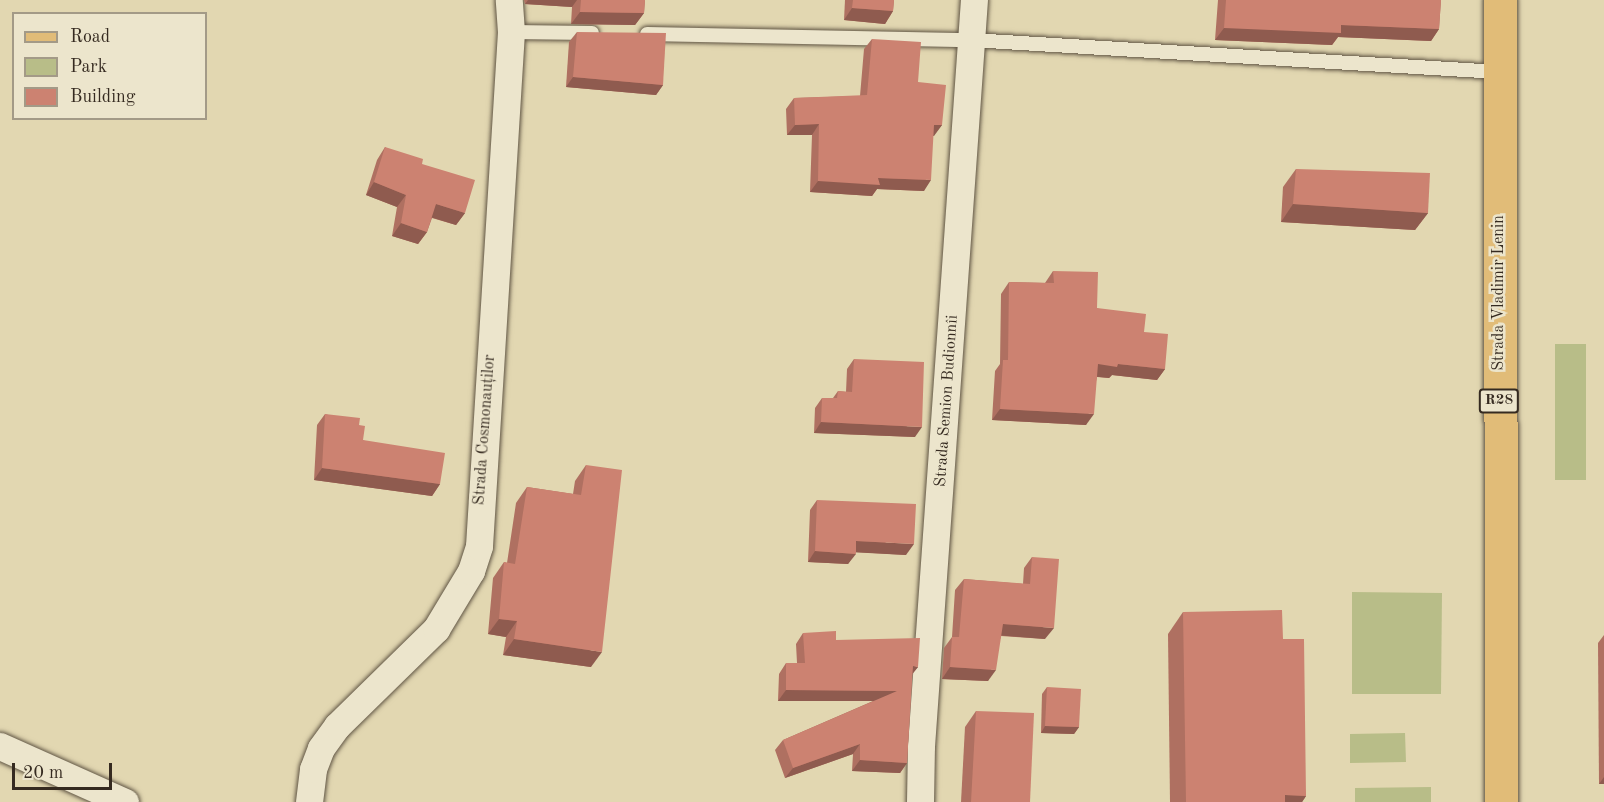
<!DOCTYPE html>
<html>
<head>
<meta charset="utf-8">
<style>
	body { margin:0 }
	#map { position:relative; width:1604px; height:802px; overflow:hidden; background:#e2d7b1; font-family:"Old Standard TT",serif }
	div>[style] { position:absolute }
	.green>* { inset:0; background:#b8bd88 }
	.roads { filter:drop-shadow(0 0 2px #605544) drop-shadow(0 0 2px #605544) }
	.lane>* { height:14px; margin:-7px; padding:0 7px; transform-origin:7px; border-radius:7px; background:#ece5cc }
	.street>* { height:27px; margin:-13.5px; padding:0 13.5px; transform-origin:13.5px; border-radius:13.5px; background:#ece5cc }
	.primary>* { height:33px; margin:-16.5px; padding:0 16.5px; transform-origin:16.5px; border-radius:16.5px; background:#e1bc78 }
	.wall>* { inset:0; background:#af7061 }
	.shaded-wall>* { inset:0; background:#8f5b4f }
	.building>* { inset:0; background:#cc8271 }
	span { translate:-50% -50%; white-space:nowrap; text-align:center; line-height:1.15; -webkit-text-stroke:5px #ece5cc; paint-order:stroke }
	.shield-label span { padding:2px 4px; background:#ece5cc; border:2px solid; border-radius:4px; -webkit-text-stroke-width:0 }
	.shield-label { font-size:15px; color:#352a20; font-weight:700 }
	.street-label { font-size:16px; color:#352a20 }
	.legend { position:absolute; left:12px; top:12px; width:195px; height:108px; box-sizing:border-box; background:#ece5cc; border:2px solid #a39a87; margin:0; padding:8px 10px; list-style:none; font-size:18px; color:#352a20 }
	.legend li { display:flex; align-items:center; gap:12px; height:30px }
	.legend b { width:30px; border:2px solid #a39a87 }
	.scale { position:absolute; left:12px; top:763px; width:100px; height:27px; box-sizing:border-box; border:3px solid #352a20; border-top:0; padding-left:8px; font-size:18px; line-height:21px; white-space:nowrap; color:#352a20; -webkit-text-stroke:4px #ece5cc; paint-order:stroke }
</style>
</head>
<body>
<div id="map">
	<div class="green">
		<div style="clip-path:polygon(1555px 344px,1586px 344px,1586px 480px,1555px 480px)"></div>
		<div style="clip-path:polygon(1352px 592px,1442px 593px,1441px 694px,1352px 694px)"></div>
		<div style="clip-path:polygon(1405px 733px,1406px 762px,1350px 763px,1350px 734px)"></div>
		<div style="clip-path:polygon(1431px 787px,1431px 802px,1355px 802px,1355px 788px)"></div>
	</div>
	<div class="roads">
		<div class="lane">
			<div style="left:511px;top:32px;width:81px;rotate:0.7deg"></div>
			<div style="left:647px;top:34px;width:324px;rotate:1.1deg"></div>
			<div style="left:971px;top:40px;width:529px;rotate:3.47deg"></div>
		</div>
		<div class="street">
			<div style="left:0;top:746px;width:137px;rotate:24.1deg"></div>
			<div style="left:309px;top:802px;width:33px;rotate:-83deg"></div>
			<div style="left:313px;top:769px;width:22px;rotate:-69deg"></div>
			<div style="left:321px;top:748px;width:27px;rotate:-54deg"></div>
			<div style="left:337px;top:726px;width:139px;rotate:-44.4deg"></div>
			<div style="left:436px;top:629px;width:68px;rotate:-58.9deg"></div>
			<div style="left:471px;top:571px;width:26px;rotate:-72deg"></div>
			<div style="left:479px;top:546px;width:515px;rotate:-86.44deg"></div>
			<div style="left:511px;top:32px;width:32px;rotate:-94deg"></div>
			<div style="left:920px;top:802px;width:56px;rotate:-89deg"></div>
			<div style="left:921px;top:746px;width:748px;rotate:-85.94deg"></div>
		</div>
		<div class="primary">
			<div style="left:1500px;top:0;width:802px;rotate:89.93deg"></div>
		</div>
	</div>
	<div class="wall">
		<div style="clip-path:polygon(524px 0,645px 0,644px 13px,635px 25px,571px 24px,572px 7px,525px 4px)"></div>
		<div style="clip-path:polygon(845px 0,894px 0,893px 11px,885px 24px,844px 20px)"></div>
		<div style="clip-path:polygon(1218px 0,1441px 0,1439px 29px,1431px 41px,1338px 37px,1332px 45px,1215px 40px)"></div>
		<div style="clip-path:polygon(577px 32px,663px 85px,656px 95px,566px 87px,569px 42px)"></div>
		<div style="clip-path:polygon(872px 39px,918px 82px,942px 125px,933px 136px,924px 191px,877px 189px,872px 196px,810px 192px,812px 135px,787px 135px,786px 109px,794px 98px,860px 96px,864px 49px)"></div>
		<div style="clip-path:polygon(385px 147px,465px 213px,456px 225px,432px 218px,427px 232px,418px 244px,392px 236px,397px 207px,366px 195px,377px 160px)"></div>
		<div style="clip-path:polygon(1296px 169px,1428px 213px,1415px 230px,1281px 222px,1283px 187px)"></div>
		<div style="clip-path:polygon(1053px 271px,1097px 308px,1144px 332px,1165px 369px,1157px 380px,1112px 375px,1109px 378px,1097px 377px,1086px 425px,992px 420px,995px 371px,1000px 364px,1001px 294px,1009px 282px,1045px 283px)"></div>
		<div style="clip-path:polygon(854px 359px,915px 437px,814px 433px,815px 408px,822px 398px,833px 398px,838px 391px,846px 392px,847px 369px)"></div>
		<div style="clip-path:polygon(325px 414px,359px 425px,363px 440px,440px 484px,432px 496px,314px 480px,317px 425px)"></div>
		<div style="clip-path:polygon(586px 465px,591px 667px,503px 655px,506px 637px,488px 634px,493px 578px,504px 562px,507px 563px,516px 503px,527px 487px,573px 494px,575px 481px)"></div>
		<div style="clip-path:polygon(817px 500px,906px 555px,856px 552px,848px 564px,808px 562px,810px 510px)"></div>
		<div style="clip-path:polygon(1032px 557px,1045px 639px,1001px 636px,988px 681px,942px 679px,944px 648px,952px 637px,955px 590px,964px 579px,1023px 584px,1024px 568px)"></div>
		<div style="clip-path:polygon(1183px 612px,1283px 639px,1306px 796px,1302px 802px,1170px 802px,1168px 634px)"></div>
		<div style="clip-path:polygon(803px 633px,836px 640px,918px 667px,912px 674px,907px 763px,900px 773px,852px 771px,853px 754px,785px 778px,775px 750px,783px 740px,873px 701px,778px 701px,779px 674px,786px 663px,797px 663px,796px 644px)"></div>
		<div style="clip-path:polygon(1604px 635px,1604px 784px,1599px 784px,1598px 643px)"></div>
		<div style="clip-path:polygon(1047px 687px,1079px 727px,1074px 734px,1041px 733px,1042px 694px)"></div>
		<div style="clip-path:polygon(976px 711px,1030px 802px,961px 802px,965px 727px)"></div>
	</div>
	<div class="shaded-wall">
		<div style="clip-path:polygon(528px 0,577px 0,572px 7px,525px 4px)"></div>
		<div style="clip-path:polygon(852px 8px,893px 11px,885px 24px,844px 20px)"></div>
		<div style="clip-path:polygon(580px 12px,644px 13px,635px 25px,571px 24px)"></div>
		<div style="clip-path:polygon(1341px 25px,1439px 29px,1431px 41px,1338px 37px,1332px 45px,1215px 40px,1224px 28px)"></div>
		<div style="clip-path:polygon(573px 77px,663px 85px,656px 95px,566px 87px)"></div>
		<div style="clip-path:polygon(819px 124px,812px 135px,787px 135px,795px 125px)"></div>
		<div style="clip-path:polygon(934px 125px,942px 125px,934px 136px,926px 135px)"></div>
		<div style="clip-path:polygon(878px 178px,931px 180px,924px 191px,877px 189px,872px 196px,810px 192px,818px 181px)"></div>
		<div style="clip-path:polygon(374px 182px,406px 195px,397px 207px,366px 195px)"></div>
		<div style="clip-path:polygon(436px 204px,465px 213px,456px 225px,427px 216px)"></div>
		<div style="clip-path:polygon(1293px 204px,1428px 213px,1415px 230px,1281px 222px)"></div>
		<div style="clip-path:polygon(401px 223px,427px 232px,418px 244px,392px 236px)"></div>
		<div style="clip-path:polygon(1098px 364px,1118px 364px,1165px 369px,1157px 380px,1112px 375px,1109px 378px,1090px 376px)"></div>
		<div style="clip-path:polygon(1000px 409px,1094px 414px,1086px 425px,992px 420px)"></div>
		<div style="clip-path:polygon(821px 422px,922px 427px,915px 437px,814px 433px)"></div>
		<div style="clip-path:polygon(322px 468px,440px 484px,432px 496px,314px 480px)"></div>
		<div style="clip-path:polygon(856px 541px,914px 544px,906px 555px,849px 552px)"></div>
		<div style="clip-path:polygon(815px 551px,856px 554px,848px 564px,808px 562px)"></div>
		<div style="clip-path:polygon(499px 619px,517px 621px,506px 637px,488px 634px)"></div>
		<div style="clip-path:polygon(1003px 624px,1054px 628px,1045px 639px,995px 635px)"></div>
		<div style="clip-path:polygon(514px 639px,602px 652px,591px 667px,503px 655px)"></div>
		<div style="clip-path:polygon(913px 666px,918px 667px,910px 677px)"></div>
		<div style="clip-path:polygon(950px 667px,996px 670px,988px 681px,942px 679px)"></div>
		<div style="clip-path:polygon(786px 690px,897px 691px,890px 701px,778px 701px)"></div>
		<div style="clip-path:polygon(1045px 726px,1079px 727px,1074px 734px,1041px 733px)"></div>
		<div style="clip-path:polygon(860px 744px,853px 754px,785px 778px,793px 768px)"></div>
		<div style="clip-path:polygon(860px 760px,907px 763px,900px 773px,852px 771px)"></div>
		<div style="clip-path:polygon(1604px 777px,1604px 784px,1599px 784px)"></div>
		<div style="clip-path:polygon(1285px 795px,1306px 796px,1302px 802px,1280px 802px)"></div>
	</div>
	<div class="building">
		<div style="clip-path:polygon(581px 0,645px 0,644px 13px,580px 12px)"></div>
		<div style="clip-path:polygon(853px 0,894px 0,893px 11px,852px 8px)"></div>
		<div style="clip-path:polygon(1226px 0,1441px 0,1439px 29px,1341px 25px,1341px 33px,1224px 28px)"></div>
		<div style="clip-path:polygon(577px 32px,666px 33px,663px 85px,573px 77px)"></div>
		<div style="clip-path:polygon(872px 39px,921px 42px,918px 82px,946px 85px,942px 125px,934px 125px,931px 180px,878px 178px,880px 185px,818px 181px,819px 124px,795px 125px,794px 98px,867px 95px)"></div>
		<div style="clip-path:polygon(385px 147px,423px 159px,422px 164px,475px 180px,465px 213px,436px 204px,427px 232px,401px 223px,406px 195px,374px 182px)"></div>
		<div style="clip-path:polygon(1296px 169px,1430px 173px,1428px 213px,1293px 204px)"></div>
		<div style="clip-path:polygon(1053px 271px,1098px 272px,1097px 308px,1146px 314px,1144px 332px,1168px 334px,1165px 369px,1118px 364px,1117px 367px,1098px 364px,1094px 414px,1000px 409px,1003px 360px,1008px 360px,1009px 282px,1054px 283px)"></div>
		<div style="clip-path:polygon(854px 359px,924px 362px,922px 427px,821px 422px,822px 398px,837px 398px,838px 391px,852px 392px)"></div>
		<div style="clip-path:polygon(325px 414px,360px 418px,359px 425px,365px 426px,363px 440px,445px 453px,440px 484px,322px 468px)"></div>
		<div style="clip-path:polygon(586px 465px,622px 470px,602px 652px,514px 639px,517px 621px,499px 619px,504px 562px,515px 564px,527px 487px,581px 495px)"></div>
		<div style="clip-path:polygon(817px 500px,916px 504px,914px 544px,856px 541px,856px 554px,815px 551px)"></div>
		<div style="clip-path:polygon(1032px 557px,1059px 559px,1054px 628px,1003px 624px,996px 670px,950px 667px,952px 637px,959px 637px,964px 579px,1030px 584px)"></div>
		<div style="clip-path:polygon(1282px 610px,1283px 639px,1304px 639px,1306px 796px,1285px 795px,1285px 802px,1186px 802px,1183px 612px)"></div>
		<div style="clip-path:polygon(836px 631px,836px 640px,920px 638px,918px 667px,913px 666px,912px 681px,907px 763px,860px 760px,860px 744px,793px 768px,783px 740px,897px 691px,786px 690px,786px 663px,805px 663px,803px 633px)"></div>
		<div style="clip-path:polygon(1047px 687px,1081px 689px,1079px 727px,1045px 726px)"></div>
		<div style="clip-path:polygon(976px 711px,1034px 713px,1030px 802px,971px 802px)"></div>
	</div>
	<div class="shield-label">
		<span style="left:1499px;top:401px">R28</span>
	</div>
	<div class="street-label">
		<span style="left:1499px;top:293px;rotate:-90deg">Strada Vladimir Lenin</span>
		<span style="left:947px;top:401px;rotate:-86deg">Strada Semion Budionnîi</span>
		<span style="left:485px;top:430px;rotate:-86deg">Strada Cosmonauților</span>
	</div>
	<ul class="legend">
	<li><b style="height:8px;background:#e1bc78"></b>Road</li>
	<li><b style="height:16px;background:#b8bd88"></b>Park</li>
	<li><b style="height:16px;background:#cc8271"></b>Building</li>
	</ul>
	<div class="scale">20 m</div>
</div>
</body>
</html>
